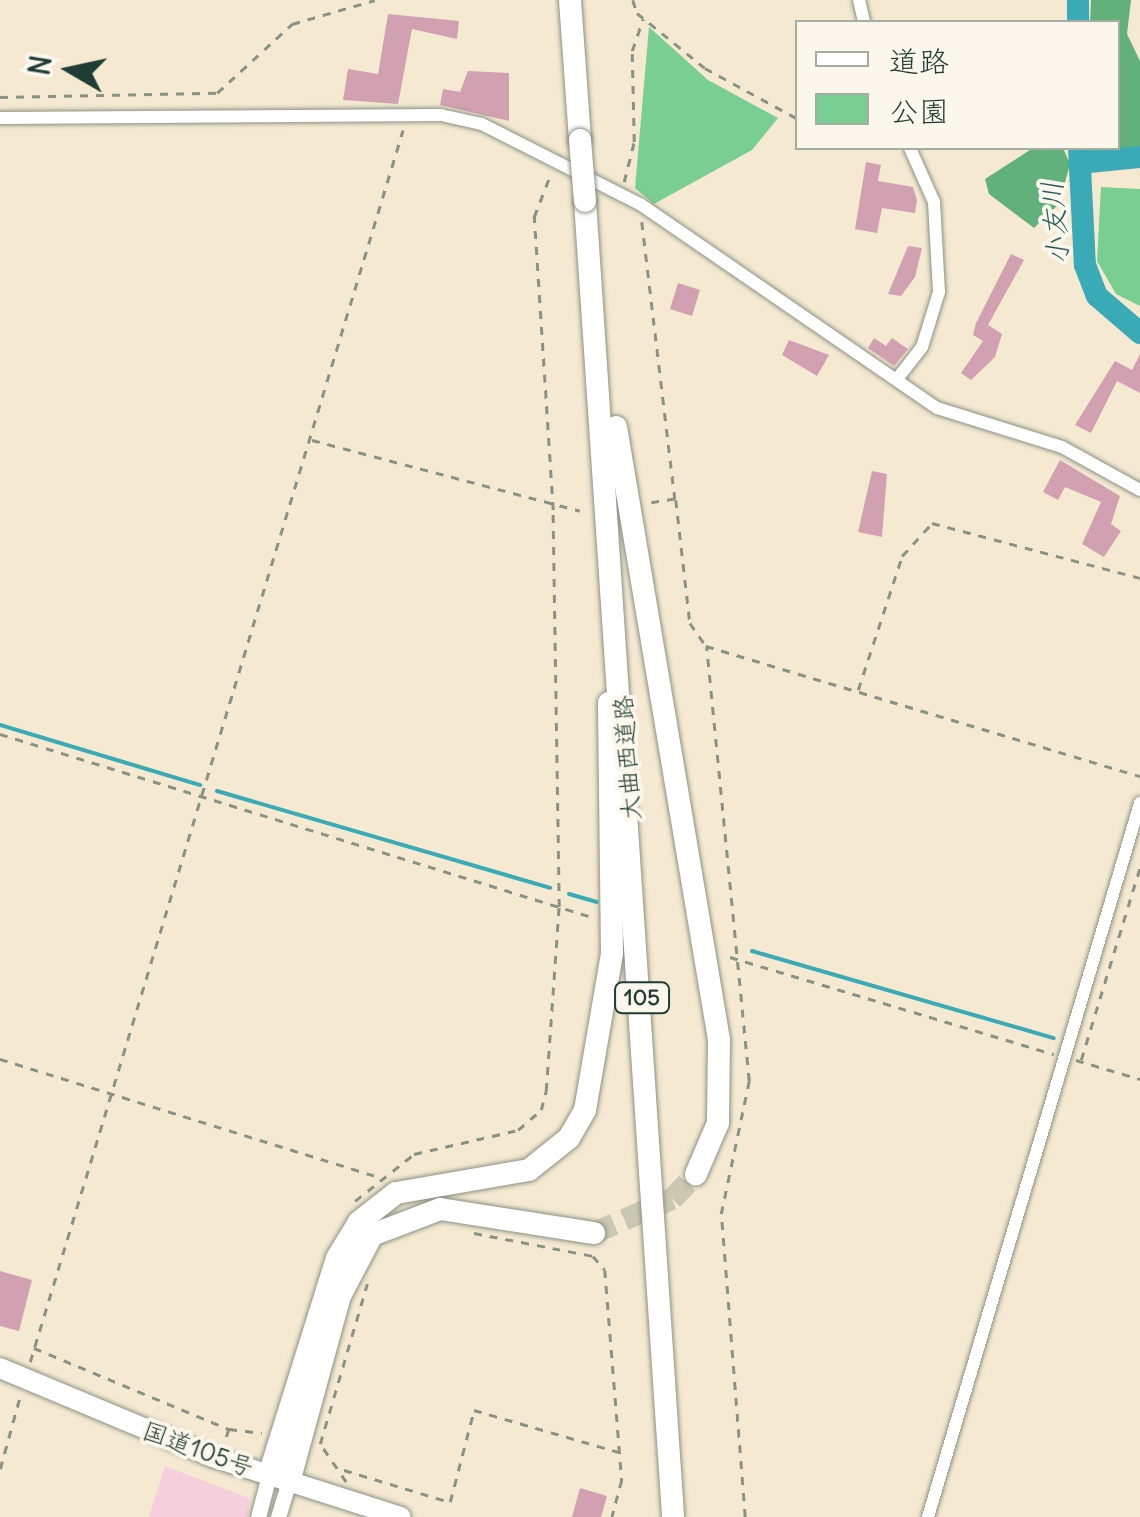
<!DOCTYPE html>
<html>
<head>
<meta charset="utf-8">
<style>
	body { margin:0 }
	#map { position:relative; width:1140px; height:1517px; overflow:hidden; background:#f5e9d2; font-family:Delius,"Klee One",sans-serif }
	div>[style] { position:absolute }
	.built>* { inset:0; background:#f5cfdb }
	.green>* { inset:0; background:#79ce91 }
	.forest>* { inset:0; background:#62b17b }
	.stream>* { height:4px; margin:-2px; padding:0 2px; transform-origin:2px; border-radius:2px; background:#39aab6 }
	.river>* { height:22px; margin:-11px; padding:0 11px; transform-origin:11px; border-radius:11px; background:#39aab6 }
	.building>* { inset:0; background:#d1a1b1 }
	.motorway-tunnel>* { height:22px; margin-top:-11px; transform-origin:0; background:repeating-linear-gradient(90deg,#cac7b2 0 22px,transparent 0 33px) }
	.path>* { height:2.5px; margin-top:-1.25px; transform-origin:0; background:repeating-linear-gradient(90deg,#8a9383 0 8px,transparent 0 16px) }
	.roads { filter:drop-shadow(0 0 2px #8a9383) drop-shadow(0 0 2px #8a9383) }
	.minor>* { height:12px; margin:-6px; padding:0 6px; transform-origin:6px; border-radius:6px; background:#fff }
	.tertiary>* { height:15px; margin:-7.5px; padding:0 7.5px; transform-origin:7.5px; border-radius:7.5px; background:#fff }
	.trunk>* { height:20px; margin:-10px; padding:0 10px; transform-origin:10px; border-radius:10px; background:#fff }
	.motorway>* { height:22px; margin:-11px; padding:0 11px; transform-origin:11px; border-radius:11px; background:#fff }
	.bridges { filter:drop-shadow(0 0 2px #8a9383) drop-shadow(0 0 2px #8a9383) }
	.motorway-bridge>* { height:22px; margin:-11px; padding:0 11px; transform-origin:11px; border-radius:11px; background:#fff }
	span { translate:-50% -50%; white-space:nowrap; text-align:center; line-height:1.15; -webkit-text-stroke:8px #fbf7ec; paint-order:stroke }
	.shield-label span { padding:2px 8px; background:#fbf7ec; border:2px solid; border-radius:8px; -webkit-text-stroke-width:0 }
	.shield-label { font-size:22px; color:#1f3d34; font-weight:700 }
	.street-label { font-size:25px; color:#1f3d34 }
	.water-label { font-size:28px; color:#275e5b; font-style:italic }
	.legend { position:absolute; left:795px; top:20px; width:325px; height:130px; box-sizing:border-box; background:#fbf7ec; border:2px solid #a3ada2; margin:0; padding:12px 18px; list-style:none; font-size:30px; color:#1f3d34 }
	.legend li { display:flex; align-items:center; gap:20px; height:50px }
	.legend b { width:50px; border:2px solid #a3ada2 }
	.north { position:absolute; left:20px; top:20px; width:100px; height:100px; -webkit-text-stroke:8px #fbf7ec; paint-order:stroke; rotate:279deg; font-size:28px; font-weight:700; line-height:40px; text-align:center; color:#1f3d34 }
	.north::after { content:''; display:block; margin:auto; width:35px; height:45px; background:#1f3d34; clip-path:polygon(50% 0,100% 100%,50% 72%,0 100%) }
</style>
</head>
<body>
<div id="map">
	<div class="built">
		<div style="clip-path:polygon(165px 1466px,249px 1498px,248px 1517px,149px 1517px)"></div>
	</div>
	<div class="green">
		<div style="clip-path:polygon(649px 27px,708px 80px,778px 118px,752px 150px,654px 204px,635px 188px)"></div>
		<div style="clip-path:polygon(1101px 187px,1140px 189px,1140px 306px,1116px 294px,1097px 261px)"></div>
	</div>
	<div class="forest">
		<div style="clip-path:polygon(1091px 0,1131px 0,1127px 34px,1140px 61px,1140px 146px,1093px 155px,1087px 148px,1118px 148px,1118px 22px,1090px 22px)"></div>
		<div style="clip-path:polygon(1033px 148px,1063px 148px,1070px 164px,1059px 204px,1034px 228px,989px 194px,985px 179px)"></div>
	</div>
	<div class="stream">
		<div style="left:0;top:725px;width:209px;rotate:16.7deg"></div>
		<div style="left:217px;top:791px;width:347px;rotate:16.2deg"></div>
		<div style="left:569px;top:894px;width:29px;rotate:16deg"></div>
		<div style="left:752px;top:951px;width:314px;rotate:16.1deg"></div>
	</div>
	<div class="river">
		<div style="left:1078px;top:22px;width:22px;rotate:-90deg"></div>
		<div style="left:1079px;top:148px;width:117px;rotate:87.1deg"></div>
		<div style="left:1085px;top:265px;width:33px;rotate:69deg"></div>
		<div style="left:1097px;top:296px;width:57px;rotate:40.7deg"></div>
		<div style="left:1079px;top:163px;width:61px;rotate:-5.6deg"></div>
	</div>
	<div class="building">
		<div style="clip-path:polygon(388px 14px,459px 21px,457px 39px,412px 29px,398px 104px,343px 100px,348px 69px,378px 74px)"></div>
		<div style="clip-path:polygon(468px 71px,509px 73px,509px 121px,440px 105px,443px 89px,460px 92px)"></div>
		<div style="clip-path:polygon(866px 162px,881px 165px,878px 181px,913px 187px,917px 200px,915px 213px,882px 208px,877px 233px,855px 229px)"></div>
		<div style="clip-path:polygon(908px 246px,922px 248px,915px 277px,901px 296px,888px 294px)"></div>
		<div style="clip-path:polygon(1011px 254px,1024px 260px,988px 325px,1002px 334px,995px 357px,971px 380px,961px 373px,983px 341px,973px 335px,976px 323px)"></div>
		<div style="clip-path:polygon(678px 283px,700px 290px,692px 316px,670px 309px)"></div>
		<div style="clip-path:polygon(874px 338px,886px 346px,892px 338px,908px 349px,894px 366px,868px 348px)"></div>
		<div style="clip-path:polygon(789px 340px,829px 355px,817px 376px,782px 355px)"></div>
		<div style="clip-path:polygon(1140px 354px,1140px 393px,1117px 381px,1091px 433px,1075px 425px,1115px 361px,1132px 370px)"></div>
		<div style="clip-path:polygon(1060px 460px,1120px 496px,1111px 524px,1121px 531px,1104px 557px,1082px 544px,1101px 502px,1065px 487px,1058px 500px,1043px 492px)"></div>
		<div style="clip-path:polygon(872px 471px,887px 474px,882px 537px,858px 532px)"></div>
		<div style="clip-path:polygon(0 1271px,32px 1280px,19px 1331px,0 1326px)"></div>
		<div style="clip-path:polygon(580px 1488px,607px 1496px,601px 1517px,572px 1517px)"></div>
	</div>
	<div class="motorway-tunnel">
		<div style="left:594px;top:1233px;width:85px;rotate:-23.6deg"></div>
		<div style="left:672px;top:1199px;width:35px;rotate:-46deg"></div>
	</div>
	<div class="path">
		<div style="left:633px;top:0;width:14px;rotate:73deg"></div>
		<div style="left:637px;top:13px;width:87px;rotate:39deg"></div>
		<div style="left:705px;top:68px;width:106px;rotate:28.7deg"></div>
		<div style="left:0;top:97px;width:217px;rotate:-1.1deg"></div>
		<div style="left:217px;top:93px;width:102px;rotate:-42.6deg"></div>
		<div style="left:292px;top:24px;width:86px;rotate:-16.1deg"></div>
		<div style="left:963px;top:148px;width:37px"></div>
		<div style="left:624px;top:182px;width:41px;rotate:-76deg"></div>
		<div style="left:634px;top:142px;width:91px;rotate:-91.3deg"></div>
		<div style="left:632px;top:51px;width:34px;rotate:-71deg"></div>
		<div style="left:642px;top:222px;width:279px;rotate:83.2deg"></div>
		<div style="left:675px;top:499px;width:24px;rotate:171deg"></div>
		<div style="left:312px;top:440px;width:277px;rotate:14.8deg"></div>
		<div style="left:676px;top:500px;width:124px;rotate:83.5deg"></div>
		<div style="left:690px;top:623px;width:28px;rotate:55deg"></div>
		<div style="left:858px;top:690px;width:141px;rotate:-71.8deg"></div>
		<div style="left:902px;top:556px;width:45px;rotate:-47.7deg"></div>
		<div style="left:932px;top:523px;width:215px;rotate:14.8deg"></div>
		<div style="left:0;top:734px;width:620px;rotate:17.18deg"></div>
		<div style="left:730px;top:957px;width:338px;rotate:16.7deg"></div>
		<div style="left:0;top:1059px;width:398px;rotate:17.3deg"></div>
		<div style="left:1076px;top:1060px;width:67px;rotate:16.5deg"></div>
		<div style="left:1081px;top:1060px;width:202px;rotate:-73deg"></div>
		<div style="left:355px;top:1201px;width:75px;rotate:-38.5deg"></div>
		<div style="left:414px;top:1154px;width:107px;rotate:-13deg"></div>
		<div style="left:518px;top:1130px;width:30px;rotate:-41deg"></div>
		<div style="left:541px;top:1110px;width:20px;rotate:-75deg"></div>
		<div style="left:546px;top:1091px;width:184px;rotate:-86deg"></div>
		<div style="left:559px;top:907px;width:397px;rotate:-90.9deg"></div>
		<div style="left:553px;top:510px;width:294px;rotate:-93.7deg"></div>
		<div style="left:534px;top:217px;width:47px;rotate:-68.9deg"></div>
		<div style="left:474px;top:1233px;width:121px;rotate:10.9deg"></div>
		<div style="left:593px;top:1256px;width:18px;rotate:49deg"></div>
		<div style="left:605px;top:1270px;width:211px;rotate:85.4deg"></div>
		<div style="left:622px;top:1480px;width:38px;rotate:105deg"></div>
		<div style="left:34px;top:1348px;width:211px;rotate:22.6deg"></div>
		<div style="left:229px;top:1429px;width:15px;rotate:106deg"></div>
		<div style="left:30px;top:1362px;width:1287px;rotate:-73.16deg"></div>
		<div style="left:229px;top:1429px;width:33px;rotate:7deg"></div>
		<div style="left:0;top:1469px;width:79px;rotate:-74.6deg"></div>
		<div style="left:344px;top:1470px;width:111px;rotate:16.8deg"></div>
		<div style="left:450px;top:1502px;width:95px;rotate:-75.4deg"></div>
		<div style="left:474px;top:1410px;width:151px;rotate:16.2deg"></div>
		<div style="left:346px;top:1482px;width:46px;rotate:-124.4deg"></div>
		<div style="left:320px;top:1444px;width:167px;rotate:-73.6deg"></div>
		<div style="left:745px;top:1517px;width:304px;rotate:-94.5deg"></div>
		<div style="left:721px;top:1214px;width:136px;rotate:-78.1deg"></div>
		<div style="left:749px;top:1081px;width:437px;rotate:-95.6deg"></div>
		<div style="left:706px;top:646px;width:453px;rotate:16.7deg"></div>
	</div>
	<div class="roads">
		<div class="minor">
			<div style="left:859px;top:0;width:23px;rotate:77deg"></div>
			<div style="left:0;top:118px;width:441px;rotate:-0.4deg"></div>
			<div style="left:441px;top:115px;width:42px;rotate:12.4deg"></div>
			<div style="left:482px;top:124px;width:177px;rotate:26.9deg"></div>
			<div style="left:640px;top:204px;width:360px;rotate:34.5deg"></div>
			<div style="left:937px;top:408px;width:131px;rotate:17.3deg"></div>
			<div style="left:1062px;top:447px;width:89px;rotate:28.9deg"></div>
			<div style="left:897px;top:379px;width:41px;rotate:-52deg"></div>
			<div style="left:922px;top:347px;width:58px;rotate:-72.8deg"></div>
			<div style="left:939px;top:292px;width:90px;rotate:-93.2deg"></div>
			<div style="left:934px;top:202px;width:59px;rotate:-114deg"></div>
			<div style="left:928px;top:1517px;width:745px;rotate:-73.46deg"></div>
		</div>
		<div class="tertiary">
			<div style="left:258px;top:1517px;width:43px;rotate:-75.3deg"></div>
			<div style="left:278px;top:1517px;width:37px;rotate:-73deg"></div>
		</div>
		<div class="trunk">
			<div style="left:0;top:1368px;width:231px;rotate:22.7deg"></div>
			<div style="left:213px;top:1457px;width:197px;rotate:17.7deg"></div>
		</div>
		<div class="motorway">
			<div style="left:570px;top:0;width:140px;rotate:85.9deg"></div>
			<div style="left:585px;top:201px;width:1319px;rotate:86.17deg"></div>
			<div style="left:616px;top:427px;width:622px;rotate:80.46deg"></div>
			<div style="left:719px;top:1040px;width:83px;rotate:90.7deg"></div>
			<div style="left:718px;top:1123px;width:56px;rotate:113.3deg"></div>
			<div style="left:269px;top:1475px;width:227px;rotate:-72.6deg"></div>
			<div style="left:337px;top:1258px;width:42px;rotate:-58.6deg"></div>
			<div style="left:359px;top:1222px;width:47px;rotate:-38.1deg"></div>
			<div style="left:396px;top:1193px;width:135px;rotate:-9.8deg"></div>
			<div style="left:529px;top:1170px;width:51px;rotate:-38.7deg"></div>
			<div style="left:569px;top:1138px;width:32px;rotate:-60deg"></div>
			<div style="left:585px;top:1110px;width:159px;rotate:-80.2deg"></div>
			<div style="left:612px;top:953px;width:250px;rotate:-90.7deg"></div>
			<div style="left:289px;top:1482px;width:193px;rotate:-74.7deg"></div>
			<div style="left:340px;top:1296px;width:69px;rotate:-62.3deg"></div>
			<div style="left:372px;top:1235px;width:73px;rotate:-20.9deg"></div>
			<div style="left:440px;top:1209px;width:156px;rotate:8.9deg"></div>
		</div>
	</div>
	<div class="bridges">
		<div class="motorway-bridge">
			<div style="left:580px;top:140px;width:61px;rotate:85.3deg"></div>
		</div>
	</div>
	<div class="shield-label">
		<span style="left:642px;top:998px">105</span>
	</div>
	<div class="street-label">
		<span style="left:627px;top:758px;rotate:-94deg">大曲西道路</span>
		<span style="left:198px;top:1449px;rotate:20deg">国道105号</span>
	</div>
	<div class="water-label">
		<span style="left:1055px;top:223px;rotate:-95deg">小友川</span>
	</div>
	<ul class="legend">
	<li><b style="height:12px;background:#fff"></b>道路</li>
	<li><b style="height:28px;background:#79ce91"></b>公園</li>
	</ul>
	<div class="north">N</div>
</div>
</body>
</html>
